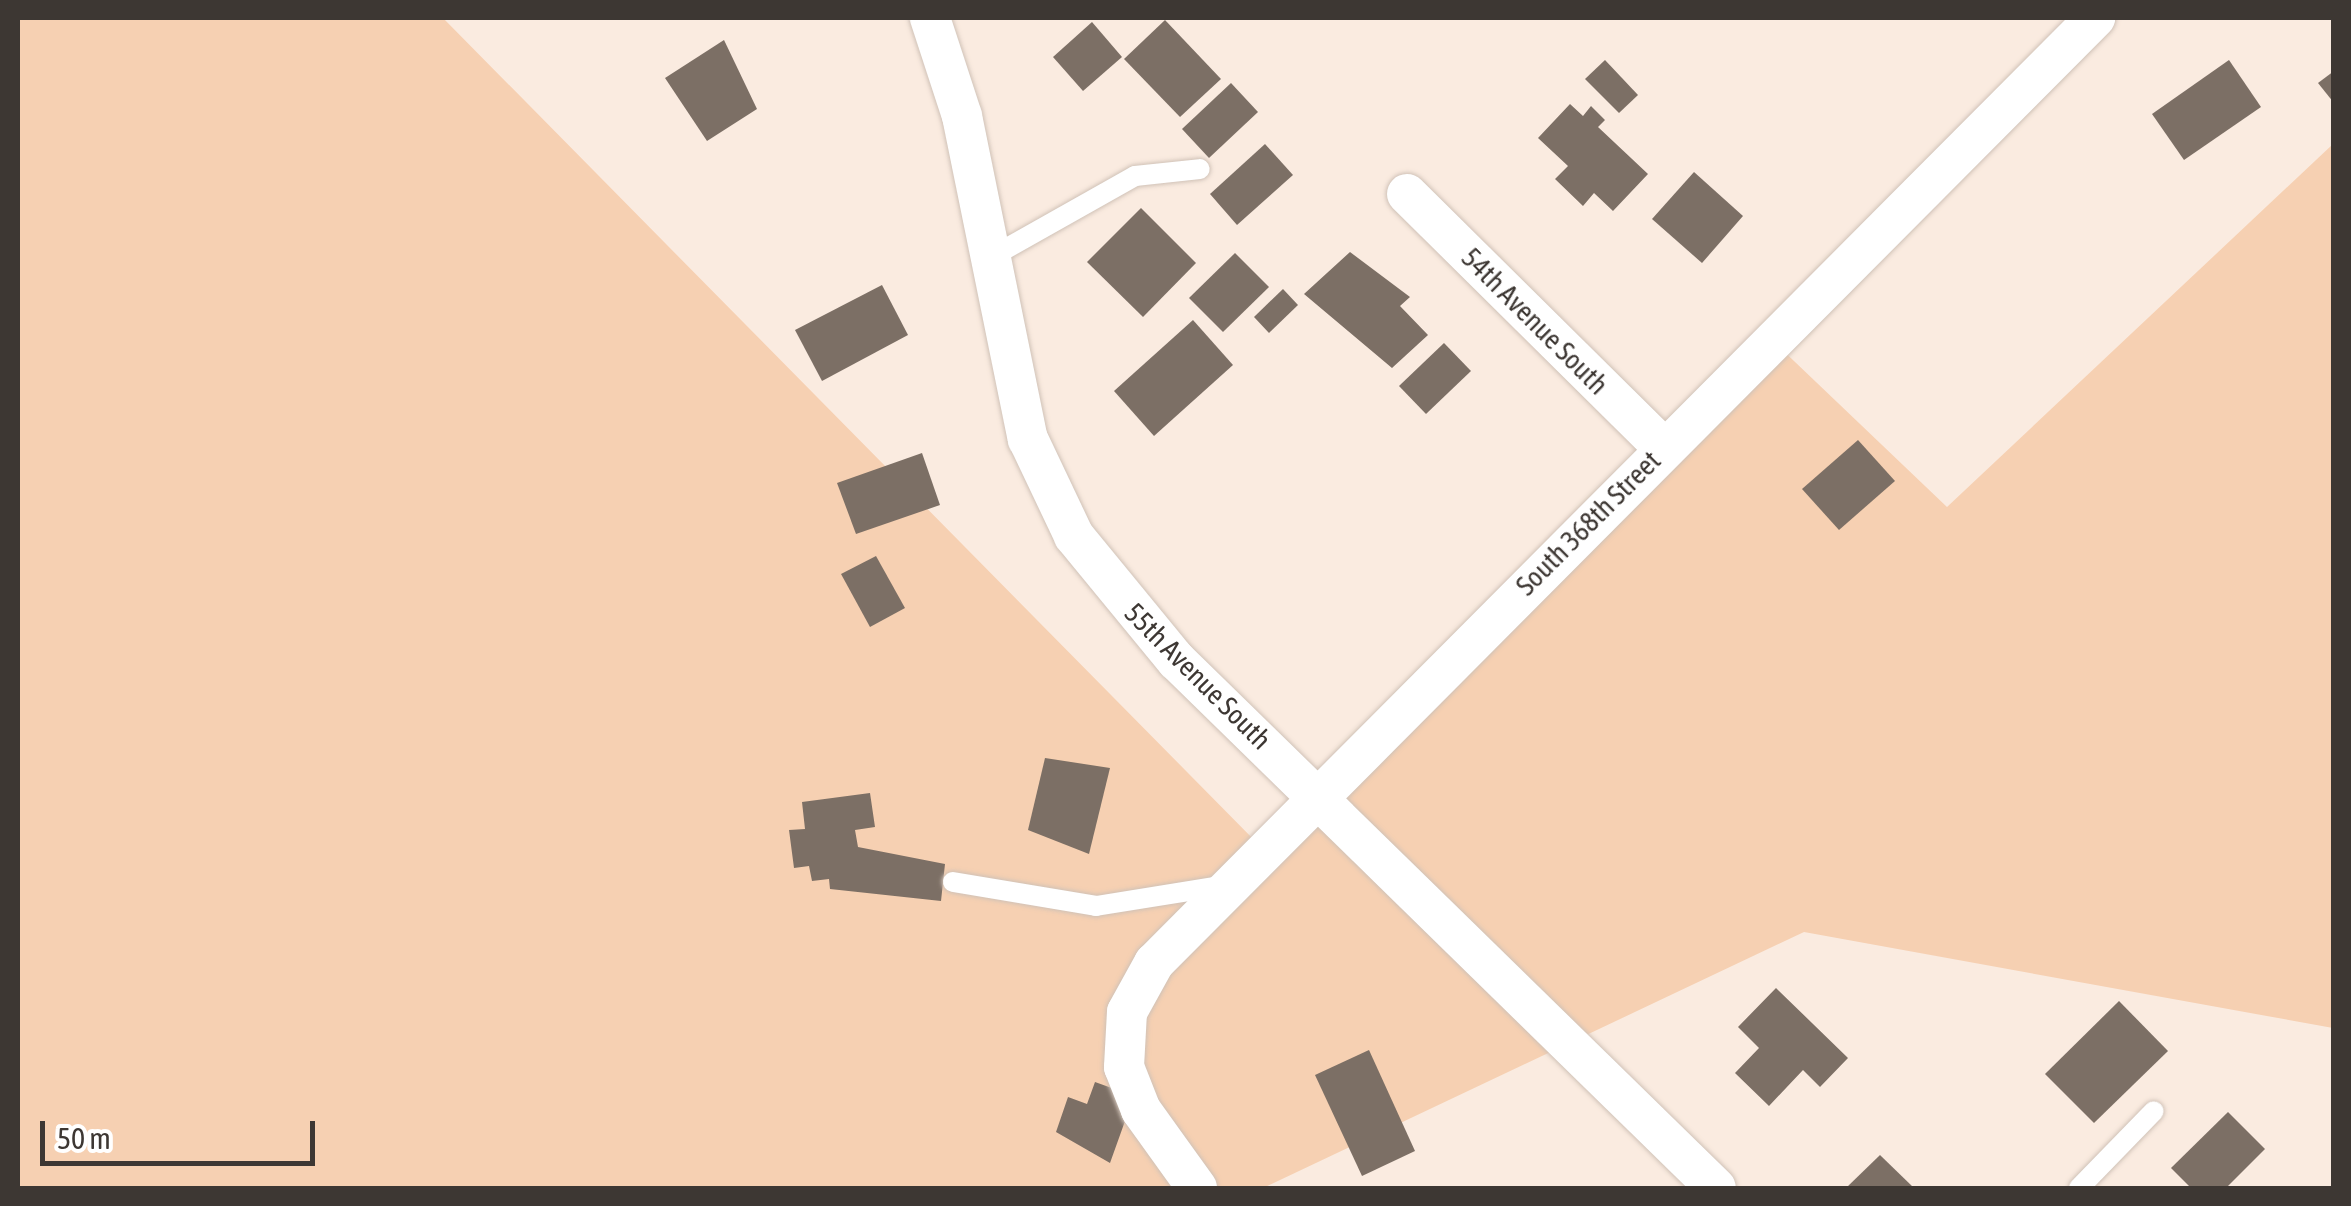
<!DOCTYPE html>
<html>
<head>
<meta charset="utf-8">
<style>
	body { margin:0 }
	#map { position:relative; width:2351px; height:1206px; overflow:hidden; background:#faebe0; font-family:"Asap Condensed",sans-serif }
	div>[style] { position:absolute }
	.green>* { inset:0; background:#f6d0b2 }
	.building>* { inset:0; background:#7c6f65 }
	.roads { filter:drop-shadow(0 0 2px #d0c2b7) drop-shadow(0 0 2px #d0c2b7) }
	.lane>* { height:20px; margin:-10px; padding:0 10px; transform-origin:10px; border-radius:10px; background:#fff }
	.street>* { height:40px; margin:-20px; padding:0 20px; transform-origin:20px; border-radius:20px; background:#fff }
	span { translate:-50% -50%; white-space:nowrap; text-align:center; line-height:1.15; -webkit-text-stroke:10px #fff; paint-order:stroke }
	.street-label { font-size:28px; color:#3d3733 }
	.frame { position:absolute; inset:0; border:20px solid #3d3733; pointer-events:none }
	.scale { position:absolute; left:40px; top:1121px; width:275px; height:45px; box-sizing:border-box; border:5px solid #3d3733; border-top:0; padding-left:12px; font-size:30px; line-height:35px; white-space:nowrap; color:#3d3733; -webkit-text-stroke:8px #fff; paint-order:stroke }
</style>
</head>
<body>
<div id="map">
	<div class="green">
		<div style="clip-path:polygon(18px 18px,443px 18px,1263px 849px,1771px 339px,1947px 507px,2333px 144px,2333px 1028px,1804px 932px,1263px 1188px,18px 1188px)"></div>
	</div>
	<div class="building">
		<div style="clip-path:polygon(1165px 20px,1221px 79px,1180px 117px,1124px 59px)"></div>
		<div style="clip-path:polygon(1092px 22px,1122px 57px,1083px 91px,1053px 57px)"></div>
		<div style="clip-path:polygon(724px 40px,757px 109px,707px 141px,665px 78px)"></div>
		<div style="clip-path:polygon(1605px 60px,1638px 95px,1619px 113px,1585px 79px)"></div>
		<div style="clip-path:polygon(2229px 60px,2261px 107px,2184px 160px,2152px 114px)"></div>
		<div style="clip-path:polygon(2334px 71px,2334px 103px,2318px 83px)"></div>
		<div style="clip-path:polygon(1231px 83px,1258px 112px,1209px 158px,1182px 129px)"></div>
		<div style="clip-path:polygon(1570px 104px,1583px 116px,1591px 106px,1605px 120px,1598px 127px,1648px 174px,1613px 211px,1594px 193px,1583px 206px,1555px 179px,1568px 166px,1538px 138px)"></div>
		<div style="clip-path:polygon(1265px 144px,1293px 175px,1237px 225px,1210px 194px)"></div>
		<div style="clip-path:polygon(1694px 172px,1743px 216px,1702px 263px,1652px 219px)"></div>
		<div style="clip-path:polygon(1141px 208px,1196px 263px,1143px 317px,1087px 262px)"></div>
		<div style="clip-path:polygon(1350px 252px,1410px 297px,1400px 306px,1428px 335px,1392px 368px,1304px 294px)"></div>
		<div style="clip-path:polygon(1235px 253px,1269px 287px,1223px 332px,1189px 298px)"></div>
		<div style="clip-path:polygon(882px 285px,908px 335px,822px 381px,795px 330px)"></div>
		<div style="clip-path:polygon(1283px 289px,1298px 305px,1269px 333px,1254px 317px)"></div>
		<div style="clip-path:polygon(1193px 320px,1233px 365px,1154px 436px,1114px 391px)"></div>
		<div style="clip-path:polygon(1444px 343px,1471px 371px,1426px 414px,1399px 386px)"></div>
		<div style="clip-path:polygon(1858px 440px,1895px 481px,1839px 530px,1802px 489px)"></div>
		<div style="clip-path:polygon(922px 453px,940px 505px,856px 534px,837px 483px)"></div>
		<div style="clip-path:polygon(876px 556px,905px 608px,870px 627px,841px 574px)"></div>
		<div style="clip-path:polygon(1045px 758px,1110px 768px,1089px 854px,1028px 830px)"></div>
		<div style="clip-path:polygon(870px 793px,875px 827px,855px 830px,858px 847px,945px 864px,941px 901px,830px 889px,829px 879px,812px 881px,809px 866px,794px 868px,789px 830px,805px 829px,802px 802px)"></div>
		<div style="clip-path:polygon(1776px 988px,1848px 1058px,1820px 1087px,1803px 1070px,1769px 1106px,1735px 1073px,1759px 1048px,1738px 1027px)"></div>
		<div style="clip-path:polygon(2119px 1001px,2168px 1051px,2094px 1123px,2045px 1074px)"></div>
		<div style="clip-path:polygon(1369px 1050px,1415px 1151px,1362px 1176px,1315px 1075px)"></div>
		<div style="clip-path:polygon(1095px 1082px,1134px 1096px,1110px 1163px,1056px 1132px,1068px 1097px,1087px 1104px)"></div>
		<div style="clip-path:polygon(2228px 1112px,2265px 1149px,2226px 1188px,2191px 1188px,2171px 1168px)"></div>
		<div style="clip-path:polygon(1880px 1155px,1914px 1188px,1846px 1188px)"></div>
	</div>
	<div class="roads">
		<div class="lane">
			<div style="left:993px;top:256px;width:163px;rotate:-29.4deg"></div>
			<div style="left:1135px;top:176px;width:65px;rotate:-6.1deg"></div>
			<div style="left:953px;top:882px;width:145px;rotate:9.5deg"></div>
			<div style="left:1096px;top:906px;width:133px;rotate:-9.1deg"></div>
			<div style="left:2079px;top:1188px;width:107px;rotate:-45.8deg"></div>
		</div>
		<div class="street">
			<div style="left:930px;top:18px;width:103px;rotate:71.9deg"></div>
			<div style="left:962px;top:116px;width:330px;rotate:78.5deg"></div>
			<div style="left:1028px;top:439px;width:107px;rotate:64.6deg"></div>
			<div style="left:1074px;top:536px;width:161px;rotate:50.6deg"></div>
			<div style="left:1176px;top:660px;width:755px;rotate:44.36deg"></div>
			<div style="left:1407px;top:194px;width:360px;rotate:44.7deg"></div>
			<div style="left:1197px;top:1188px;width:96px;rotate:-125.7deg"></div>
			<div style="left:1141px;top:1110px;width:46px;rotate:-111.6deg"></div>
			<div style="left:1124px;top:1067px;width:55px;rotate:-86.9deg"></div>
			<div style="left:1127px;top:1012px;width:56px;rotate:-61.1deg"></div>
			<div style="left:1154px;top:963px;width:1334px;rotate:-45.12deg"></div>
		</div>
	</div>
	<div class="street-label">
		<span style="left:1535px;top:321px;rotate:45deg">54th Avenue South</span>
		<span style="left:1588px;top:523px;rotate:-45deg">South 368th Street</span>
		<span style="left:1198px;top:676px;rotate:45deg">55th Avenue South</span>
	</div>
	<div class="frame"></div>
	<div class="scale">50 m</div>
</div>
</body>
</html>
